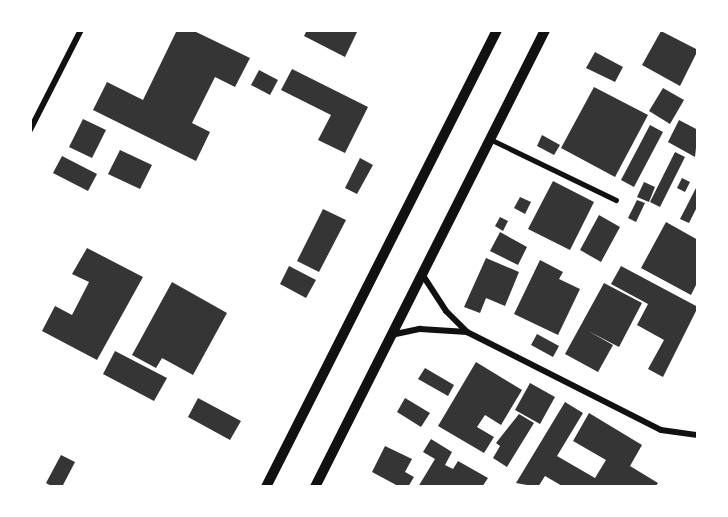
<!DOCTYPE html>
<html>
<head>
<meta charset="utf-8">
<style>
	body { margin:0 }
	#map { position:relative; width:728px; height:517px; overflow:hidden; background:#fff; font-family:Lato,sans-serif }
	div>[style] { position:absolute }
	.building>* { inset:0; background:#353535 }
	.service>* { height:4.5px; margin:-2.25px; padding:0 2.25px; transform-origin:2.25px; border-radius:2.25px; background:#111 }
	.minor>* { height:6px; margin:-3px; padding:0 3px; transform-origin:3px; border-radius:3px; background:#111 }
	.tertiary>* { height:10px; margin:-5px; padding:0 5px; transform-origin:5px; border-radius:5px; background:#111 }
	span { translate:-50% -50%; white-space:nowrap; text-align:center; line-height:1.15; -webkit-text-stroke:4.5px #fff; paint-order:stroke }
	.frame { position:absolute; inset:0; border:32px solid #fff; pointer-events:none }
</style>
</head>
<body>
<div id="map">
	<div class="building">
		<div style="clip-path:polygon(177px 30px,192px 30px,250px 58px,235px 87px,215px 77px,192px 123px,210px 132px,196px 161px,93px 110px,107px 82px,143px 100px)"></div>
		<div style="clip-path:polygon(307px 30px,358px 30px,345px 57px,304px 36px)"></div>
		<div style="clip-path:polygon(661px 31px,698px 50px,680px 86px,642px 65px)"></div>
		<div style="clip-path:polygon(595px 52px,623px 67px,615px 82px,586px 68px)"></div>
		<div style="clip-path:polygon(292px 69px,368px 107px,345px 153px,318px 140px,331px 115px,281px 90px)"></div>
		<div style="clip-path:polygon(259px 70px,278px 80px,270px 95px,251px 85px)"></div>
		<div style="clip-path:polygon(594px 87px,648px 115px,615px 177px,561px 148px)"></div>
		<div style="clip-path:polygon(663px 88px,684px 100px,670px 124px,649px 111px)"></div>
		<div style="clip-path:polygon(83px 119px,106px 130px,92px 158px,69px 147px)"></div>
		<div style="clip-path:polygon(679px 120px,698px 130px,695px 157px,668px 142px)"></div>
		<div style="clip-path:polygon(650px 125px,663px 132px,634px 187px,621px 180px)"></div>
		<div style="clip-path:polygon(542px 135px,560px 145px,554px 155px,537px 146px)"></div>
		<div style="clip-path:polygon(120px 150px,152px 165px,140px 189px,108px 174px)"></div>
		<div style="clip-path:polygon(675px 152px,685px 157px,660px 207px,650px 202px)"></div>
		<div style="clip-path:polygon(62px 156px,97px 174px,88px 191px,53px 173px)"></div>
		<div style="clip-path:polygon(360px 158px,373px 165px,357px 194px,345px 188px)"></div>
		<div style="clip-path:polygon(682px 178px,690px 182px,685px 192px,677px 188px)"></div>
		<div style="clip-path:polygon(553px 181px,594px 202px,570px 250px,528px 229px)"></div>
		<div style="clip-path:polygon(644px 182px,655px 187px,649px 202px,637px 197px)"></div>
		<div style="clip-path:polygon(698px 184px,698px 205px,689px 223px,680px 219px)"></div>
		<div style="clip-path:polygon(520px 197px,531px 202px,525px 214px,514px 208px)"></div>
		<div style="clip-path:polygon(637px 200px,645px 203px,636px 222px,628px 218px)"></div>
		<div style="clip-path:polygon(323px 209px,346px 220px,319px 272px,297px 261px)"></div>
		<div style="clip-path:polygon(599px 215px,620px 227px,601px 262px,580px 250px)"></div>
		<div style="clip-path:polygon(500px 217px,508px 221px,503px 231px,495px 226px)"></div>
		<div style="clip-path:polygon(666px 222px,698px 240px,698px 281px,691px 295px,641px 268px)"></div>
		<div style="clip-path:polygon(500px 232px,527px 247px,518px 265px,490px 251px)"></div>
		<div style="clip-path:polygon(87px 248px,143px 277px,97px 360px,42px 331px,55px 306px,72px 315px,89px 282px,72px 274px)"></div>
		<div style="clip-path:polygon(486px 258px,519px 272px,505px 306px,486px 298px,480px 313px,464px 307px)"></div>
		<div style="clip-path:polygon(540px 260px,563px 272px,559px 279px,580px 289px,558px 335px,514px 314px)"></div>
		<div style="clip-path:polygon(289px 266px,316px 280px,306px 298px,280px 284px)"></div>
		<div style="clip-path:polygon(621px 266px,698px 307px,663px 377px,648px 369px,664px 340px,637px 325px,648px 304px,611px 284px)"></div>
		<div style="clip-path:polygon(172px 282px,227px 313px,193px 375px,162px 358px,156px 368px,132px 355px)"></div>
		<div style="clip-path:polygon(604px 283px,642px 303px,619px 347px,588px 331px,613px 345px,598px 372px,565px 354px)"></div>
		<div style="clip-path:polygon(537px 334px,559px 346px,553px 357px,531px 345px)"></div>
		<div style="clip-path:polygon(115px 351px,167px 378px,154px 401px,103px 374px)"></div>
		<div style="clip-path:polygon(476px 362px,522px 390px,501px 425px,485px 415px,477px 427px,494px 437px,484px 453px,438px 426px)"></div>
		<div style="clip-path:polygon(425px 368px,454px 385px,448px 396px,418px 379px)"></div>
		<div style="clip-path:polygon(530px 383px,555px 397px,540px 424px,515px 410px)"></div>
		<div style="clip-path:polygon(198px 398px,241px 421px,230px 440px,188px 417px)"></div>
		<div style="clip-path:polygon(405px 398px,430px 413px,421px 427px,397px 412px)"></div>
		<div style="clip-path:polygon(565px 402px,583px 413px,557px 456px,595px 478px,606px 460px,573px 441px,589px 413px,642px 445px,630px 466px,658px 483px,655px 487px,564px 487px,545px 476px,538px 487px,516px 483px)"></div>
		<div style="clip-path:polygon(519px 414px,534px 423px,507px 467px,493px 458px,500px 446px,496px 443px)"></div>
		<div style="clip-path:polygon(431px 439px,452px 452px,445px 465px,453px 469px,458px 461px,488px 478px,482px 487px,418px 487px,435px 459px,423px 452px)"></div>
		<div style="clip-path:polygon(385px 446px,412px 459px,405px 472px,414px 477px,408px 487px,400px 487px,372px 472px)"></div>
		<div style="clip-path:polygon(61px 455px,75px 462px,62px 487px,53px 487px,46px 483px)"></div>
	</div>
	<div class="service">
		<div style="left:490px;top:139px;width:140px;rotate:25.8deg"></div>
	</div>
	<div class="minor">
		<div style="left:30px;top:130px;width:112px;rotate:-63deg"></div>
		<div style="left:422px;top:274px;width:44px;rotate:57deg"></div>
		<div style="left:446px;top:311px;width:30px;rotate:45deg"></div>
		<div style="left:467px;top:332px;width:217px;rotate:26.8deg"></div>
		<div style="left:661px;top:430px;width:37px;rotate:8deg"></div>
		<div style="left:391px;top:335px;width:30px;rotate:-12deg"></div>
		<div style="left:420px;top:329px;width:47px;rotate:3.7deg"></div>
	</div>
	<div class="tertiary">
		<div style="left:266px;top:487px;width:512px;rotate:-63.18deg"></div>
		<div style="left:315px;top:487px;width:512px;rotate:-63.28deg"></div>
	</div>
	<div class="frame"></div>
</div>
</body>
</html>
